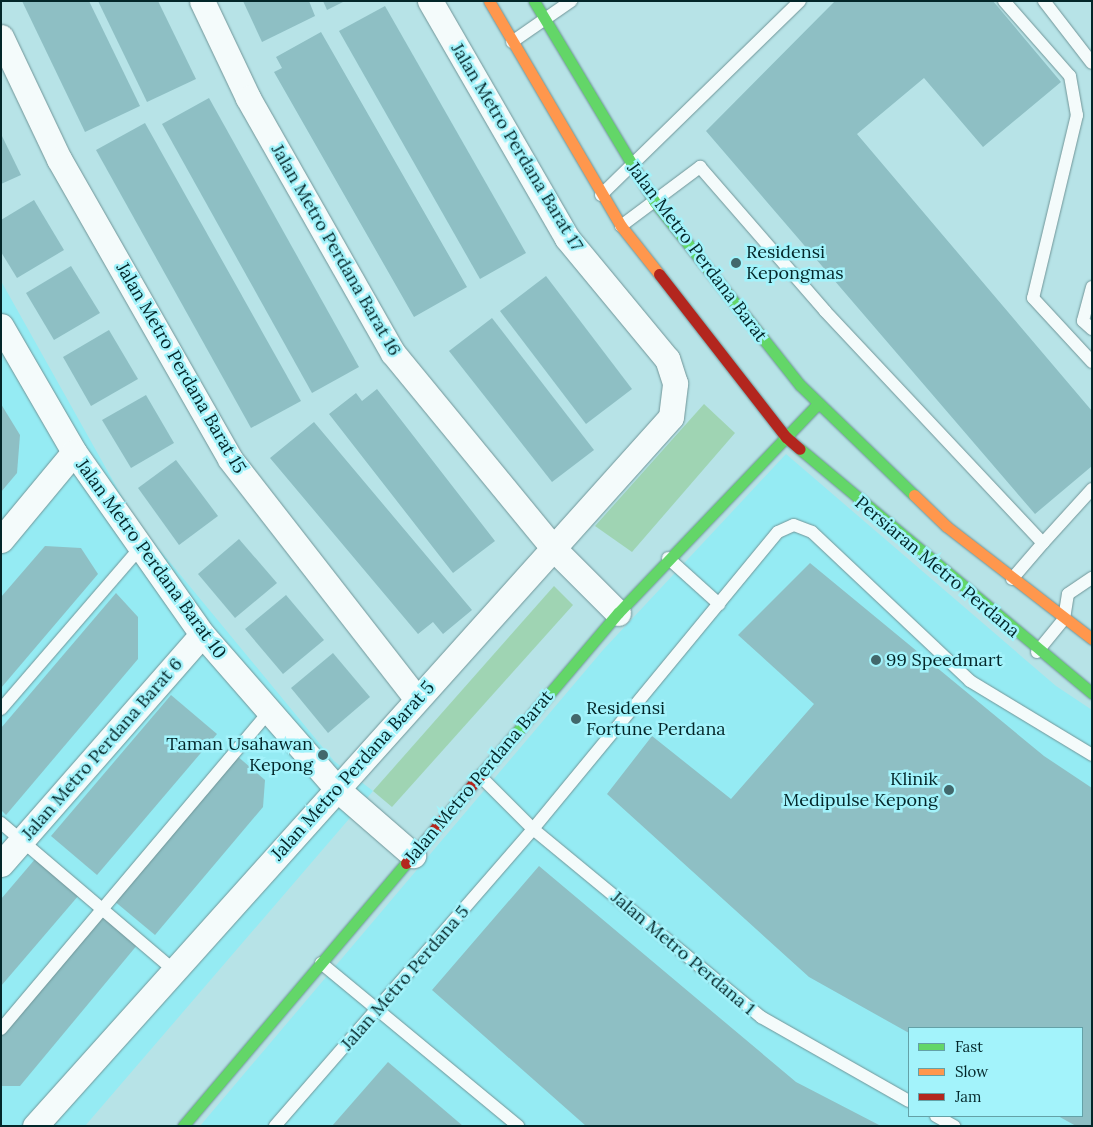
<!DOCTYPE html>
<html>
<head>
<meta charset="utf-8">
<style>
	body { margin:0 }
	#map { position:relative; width:1093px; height:1127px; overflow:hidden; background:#b7e3e7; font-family:Lora,serif }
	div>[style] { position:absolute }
	.built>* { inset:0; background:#95ebf3 }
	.green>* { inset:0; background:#9fd4b3 }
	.building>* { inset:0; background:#8ebfc4 }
	.roads { filter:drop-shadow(0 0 1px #709598) drop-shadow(0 0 1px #709598) }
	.lane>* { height:12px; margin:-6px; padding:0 6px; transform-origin:6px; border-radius:6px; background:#f4fbfb }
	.street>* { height:25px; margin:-12.5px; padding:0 12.5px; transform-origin:12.5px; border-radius:12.5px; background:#f4fbfb }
	.fast>* { height:11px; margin:-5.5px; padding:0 5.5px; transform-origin:5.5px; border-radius:5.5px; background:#63d668 }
	.slow>* { height:11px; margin:-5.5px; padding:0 5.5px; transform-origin:5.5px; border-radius:5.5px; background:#ff974d }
	.jam>* { height:11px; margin:-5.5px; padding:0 5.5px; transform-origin:5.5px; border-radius:5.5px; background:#b3261e }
	.dots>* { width:14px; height:14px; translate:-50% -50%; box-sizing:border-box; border:2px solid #a3f3fb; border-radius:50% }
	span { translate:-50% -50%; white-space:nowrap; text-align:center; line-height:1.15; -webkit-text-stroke:5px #a3f3fb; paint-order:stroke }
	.street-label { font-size:18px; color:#032629 }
	.poi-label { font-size:18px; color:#032629 }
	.left { translate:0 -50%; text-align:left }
	.right { translate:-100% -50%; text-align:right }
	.frame { position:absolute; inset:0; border:2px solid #032629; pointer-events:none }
	.legend { position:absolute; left:908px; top:1027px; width:175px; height:90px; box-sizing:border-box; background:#a3f3fb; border:1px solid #63a1a7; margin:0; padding:6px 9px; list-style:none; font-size:15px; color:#032629 }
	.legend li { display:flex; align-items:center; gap:10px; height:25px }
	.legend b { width:25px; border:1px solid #63a1a7 }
</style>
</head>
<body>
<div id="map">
	<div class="built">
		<div style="clip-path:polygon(1px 281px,135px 520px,334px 761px,373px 791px,85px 1126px,1px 1126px)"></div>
		<div style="clip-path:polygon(evenodd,786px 454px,1056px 686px,1092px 710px,1092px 1126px,200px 1126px,603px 650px,786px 454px,909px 1028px,1082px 1028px,1082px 1116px,909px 1116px,909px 1028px)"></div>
	</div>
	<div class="green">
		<div style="clip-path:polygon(704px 404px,735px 433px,632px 552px,595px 526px)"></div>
		<div style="clip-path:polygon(554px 586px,573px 605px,392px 807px,373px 791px)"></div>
	</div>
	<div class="building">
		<div style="clip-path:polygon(22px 1px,89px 1px,140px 106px,85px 132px)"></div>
		<div style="clip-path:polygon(98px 1px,158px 1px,196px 79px,147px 102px)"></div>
		<div style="clip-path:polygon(243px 1px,309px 1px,315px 16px,262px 42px)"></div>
		<div style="clip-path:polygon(323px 1px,345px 1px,327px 10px)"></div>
		<div style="clip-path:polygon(835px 1px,993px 1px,1061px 82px,983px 147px,924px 78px,857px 134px,1092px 411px,1092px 466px,1035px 514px,706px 131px)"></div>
		<div style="clip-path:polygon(385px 6px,526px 253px,480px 279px,339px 31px)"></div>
		<div style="clip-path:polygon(321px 32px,467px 287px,414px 317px,274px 72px,282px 68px,276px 57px)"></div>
		<div style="clip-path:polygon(209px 98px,359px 367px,312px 393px,162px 124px)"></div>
		<div style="clip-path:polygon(145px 123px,301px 401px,251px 428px,96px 150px)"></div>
		<div style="clip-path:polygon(1px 134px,21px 175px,1px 184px)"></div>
		<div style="clip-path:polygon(34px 200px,64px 250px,17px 278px,1px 252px,1px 220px)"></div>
		<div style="clip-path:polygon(71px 266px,100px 313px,54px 340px,26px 293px)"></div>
		<div style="clip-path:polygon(546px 276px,632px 389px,586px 424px,500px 311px)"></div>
		<div style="clip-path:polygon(492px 318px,594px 450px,552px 482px,449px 351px)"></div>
		<div style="clip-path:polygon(109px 330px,138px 379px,91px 406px,63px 357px)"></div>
		<div style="clip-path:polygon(377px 389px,495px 541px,453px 573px,329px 414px,356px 393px,362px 401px)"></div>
		<div style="clip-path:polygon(146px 395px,174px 443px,131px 468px,102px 420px)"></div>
		<div style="clip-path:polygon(1px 404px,20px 435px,17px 473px,1px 492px)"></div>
		<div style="clip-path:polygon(314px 422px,472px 610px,443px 634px,433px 622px,418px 634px,270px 458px)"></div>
		<div style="clip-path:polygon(176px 460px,218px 516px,179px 545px,138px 488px)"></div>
		<div style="clip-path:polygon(239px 539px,277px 583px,235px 618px,198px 574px)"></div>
		<div style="clip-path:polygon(45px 546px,81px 548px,98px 574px,1px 688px,1px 597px)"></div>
		<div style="clip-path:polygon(810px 563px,1044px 756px,1092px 788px,1092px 1126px,1076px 1126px,1058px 1116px,1082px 1116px,1082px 1028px,909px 1028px,909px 1033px,809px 977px,607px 794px,652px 736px,731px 799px,814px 704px,738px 635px)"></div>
		<div style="clip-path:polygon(116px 593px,138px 617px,138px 659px,6px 815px,1px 810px,1px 728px)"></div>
		<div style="clip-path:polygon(286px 595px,324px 640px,283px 674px,245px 629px)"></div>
		<div style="clip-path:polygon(333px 653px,370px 697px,328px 733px,291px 688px)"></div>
		<div style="clip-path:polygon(171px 695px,217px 734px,97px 875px,51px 836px)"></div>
		<div style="clip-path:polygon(236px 755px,265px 780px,263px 807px,155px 935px,113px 900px)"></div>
		<div style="clip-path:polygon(36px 858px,79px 895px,1px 986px,1px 899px)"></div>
		<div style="clip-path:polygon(539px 866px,796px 1082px,881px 1126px,586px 1126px,432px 990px)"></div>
		<div style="clip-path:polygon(102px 914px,138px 944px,20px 1086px,1px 1086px,1px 1034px)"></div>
		<div style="clip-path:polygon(388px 1062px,463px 1126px,332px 1126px)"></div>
	</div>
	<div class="roads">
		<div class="lane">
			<div style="left:1004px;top:1px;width:100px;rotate:48.7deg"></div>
			<div style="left:1070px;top:76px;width:40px;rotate:80deg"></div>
			<div style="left:1077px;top:115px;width:188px;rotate:103.5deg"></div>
			<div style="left:1033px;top:298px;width:87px;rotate:47.3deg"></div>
			<div style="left:1044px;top:1px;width:78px;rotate:52.3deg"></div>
			<div style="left:512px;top:42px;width:72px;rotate:-34.8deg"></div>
			<div style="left:601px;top:195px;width:278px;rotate:-44.3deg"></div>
			<div style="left:621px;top:226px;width:99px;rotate:-36.8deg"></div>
			<div style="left:700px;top:167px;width:191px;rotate:49deg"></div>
			<div style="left:825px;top:311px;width:318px;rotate:46.8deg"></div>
			<div style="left:1043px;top:543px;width:73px;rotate:-47.8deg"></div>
			<div style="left:1092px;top:287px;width:35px;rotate:105deg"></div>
			<div style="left:1083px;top:321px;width:12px;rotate:42deg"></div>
			<div style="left:668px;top:558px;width:69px;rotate:42deg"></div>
			<div style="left:1012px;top:579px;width:48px;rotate:-49.3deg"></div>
			<div style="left:1037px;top:652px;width:43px;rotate:-50.7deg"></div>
			<div style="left:1064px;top:619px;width:25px;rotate:-81deg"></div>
			<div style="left:1068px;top:594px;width:29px;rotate:-34deg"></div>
			<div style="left:1px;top:709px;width:214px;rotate:-49.2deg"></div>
			<div style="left:480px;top:776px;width:75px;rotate:45deg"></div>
			<div style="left:533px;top:829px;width:296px;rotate:39.5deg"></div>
			<div style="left:761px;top:1017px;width:170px;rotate:29.6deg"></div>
			<div style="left:1px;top:823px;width:227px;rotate:40.4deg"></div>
			<div style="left:321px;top:963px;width:256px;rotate:39.6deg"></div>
			<div style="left:1px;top:1029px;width:417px;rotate:-49.8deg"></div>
			<div style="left:936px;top:1116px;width:21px;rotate:29deg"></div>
			<div style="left:275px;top:1126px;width:393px;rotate:-49deg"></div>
			<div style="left:533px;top:829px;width:385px;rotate:-50.5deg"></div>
			<div style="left:778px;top:532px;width:17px;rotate:-24deg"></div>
			<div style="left:794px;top:525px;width:19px;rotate:21deg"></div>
			<div style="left:812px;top:532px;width:217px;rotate:43.3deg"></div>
			<div style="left:970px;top:681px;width:143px;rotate:31.2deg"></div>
		</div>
		<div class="street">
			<div style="left:202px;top:1px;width:107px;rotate:64.6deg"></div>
			<div style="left:248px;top:98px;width:293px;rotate:60.4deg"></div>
			<div style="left:393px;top:353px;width:252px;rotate:50.6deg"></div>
			<div style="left:553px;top:548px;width:92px;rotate:45deg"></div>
			<div style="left:1px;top:37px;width:135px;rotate:64.6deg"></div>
			<div style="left:59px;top:159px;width:345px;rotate:60.3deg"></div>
			<div style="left:230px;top:459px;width:304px;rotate:52.1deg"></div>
			<div style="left:1px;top:326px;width:146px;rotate:59.9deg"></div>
			<div style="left:74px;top:452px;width:223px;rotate:54.9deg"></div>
			<div style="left:202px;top:634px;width:206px;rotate:48.9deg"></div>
			<div style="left:337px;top:789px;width:101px;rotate:41deg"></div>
			<div style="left:1px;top:540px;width:114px;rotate:-50.3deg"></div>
			<div style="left:1px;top:864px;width:305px;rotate:-48.8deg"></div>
			<div style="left:35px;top:1126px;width:952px;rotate:-48.11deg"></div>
			<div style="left:671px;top:417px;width:34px;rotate:-83deg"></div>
			<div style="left:675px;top:383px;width:25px;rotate:-108deg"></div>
			<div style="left:667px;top:359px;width:157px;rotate:-129.6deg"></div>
			<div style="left:567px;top:238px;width:274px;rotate:-120deg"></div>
		</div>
		<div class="fast">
			<div style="left:534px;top:1px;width:233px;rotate:59deg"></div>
			<div style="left:654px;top:201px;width:235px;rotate:51.6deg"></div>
			<div style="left:800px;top:385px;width:158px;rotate:44deg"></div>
			<div style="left:800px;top:449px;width:381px;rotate:39.9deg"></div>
			<div style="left:483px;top:772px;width:209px;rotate:-49.7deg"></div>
			<div style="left:618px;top:613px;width:289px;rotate:-46.3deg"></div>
			<div style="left:183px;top:1126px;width:345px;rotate:-49.7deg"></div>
		</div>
		<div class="slow">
			<div style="left:489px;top:1px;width:261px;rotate:59.6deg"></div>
			<div style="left:621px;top:226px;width:61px;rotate:51.6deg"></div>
			<div style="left:914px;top:495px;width:45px;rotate:44.1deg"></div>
			<div style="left:946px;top:526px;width:185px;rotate:37.7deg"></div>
		</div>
		<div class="jam">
			<div style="left:659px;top:274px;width:207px;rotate:52.1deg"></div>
			<div style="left:786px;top:437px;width:18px;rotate:41deg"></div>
			<div style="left:406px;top:863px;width:119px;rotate:-49.8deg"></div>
		</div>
	</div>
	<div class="dots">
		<div style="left:736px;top:263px;background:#42686c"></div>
		<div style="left:876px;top:660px;background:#42686c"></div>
		<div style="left:576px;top:719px;background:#42686c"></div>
		<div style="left:323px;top:755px;background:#42686c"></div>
		<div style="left:949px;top:790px;background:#42686c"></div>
	</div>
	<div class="street-label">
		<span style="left:517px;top:147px;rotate:59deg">Jalan Metro Perdana Barat 17</span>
		<span style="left:336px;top:250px;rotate:60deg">Jalan Metro Perdana Barat 16</span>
		<span style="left:697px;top:252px;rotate:53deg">Jalan Metro Perdana Barat</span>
		<span style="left:181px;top:368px;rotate:60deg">Jalan Metro Perdana Barat 15</span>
		<span style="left:151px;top:559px;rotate:54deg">Jalan Metro Perdana Barat 10</span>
		<span style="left:937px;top:567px;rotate:40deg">Persiaran Metro Perdana</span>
		<span style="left:102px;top:749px;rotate:-49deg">Jalan Metro Perdana Barat 6</span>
		<span style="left:353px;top:771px;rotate:-48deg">Jalan Metro Perdana Barat 5</span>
		<span style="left:479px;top:777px;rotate:-50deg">Jalan Metro Perdana Barat</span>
		<span style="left:683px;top:953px;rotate:40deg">Jalan Metro Perdana 1</span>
		<span style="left:405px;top:978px;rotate:-49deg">Jalan Metro Perdana 5</span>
	</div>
	<div class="poi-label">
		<span class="left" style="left:746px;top:263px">Residensi<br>Kepongmas</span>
		<span class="left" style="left:886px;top:660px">99 Speedmart</span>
		<span class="left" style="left:586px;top:719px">Residensi<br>Fortune Perdana</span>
		<span class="right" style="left:313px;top:755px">Taman Usahawan<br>Kepong</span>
		<span class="right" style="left:938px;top:790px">Klinik<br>Medipulse Kepong</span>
	</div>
	<div class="frame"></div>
	<ul class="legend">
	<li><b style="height:6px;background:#63d668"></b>Fast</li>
	<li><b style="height:6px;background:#ff974d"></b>Slow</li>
	<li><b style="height:6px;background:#b3261e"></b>Jam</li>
	</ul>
</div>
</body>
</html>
